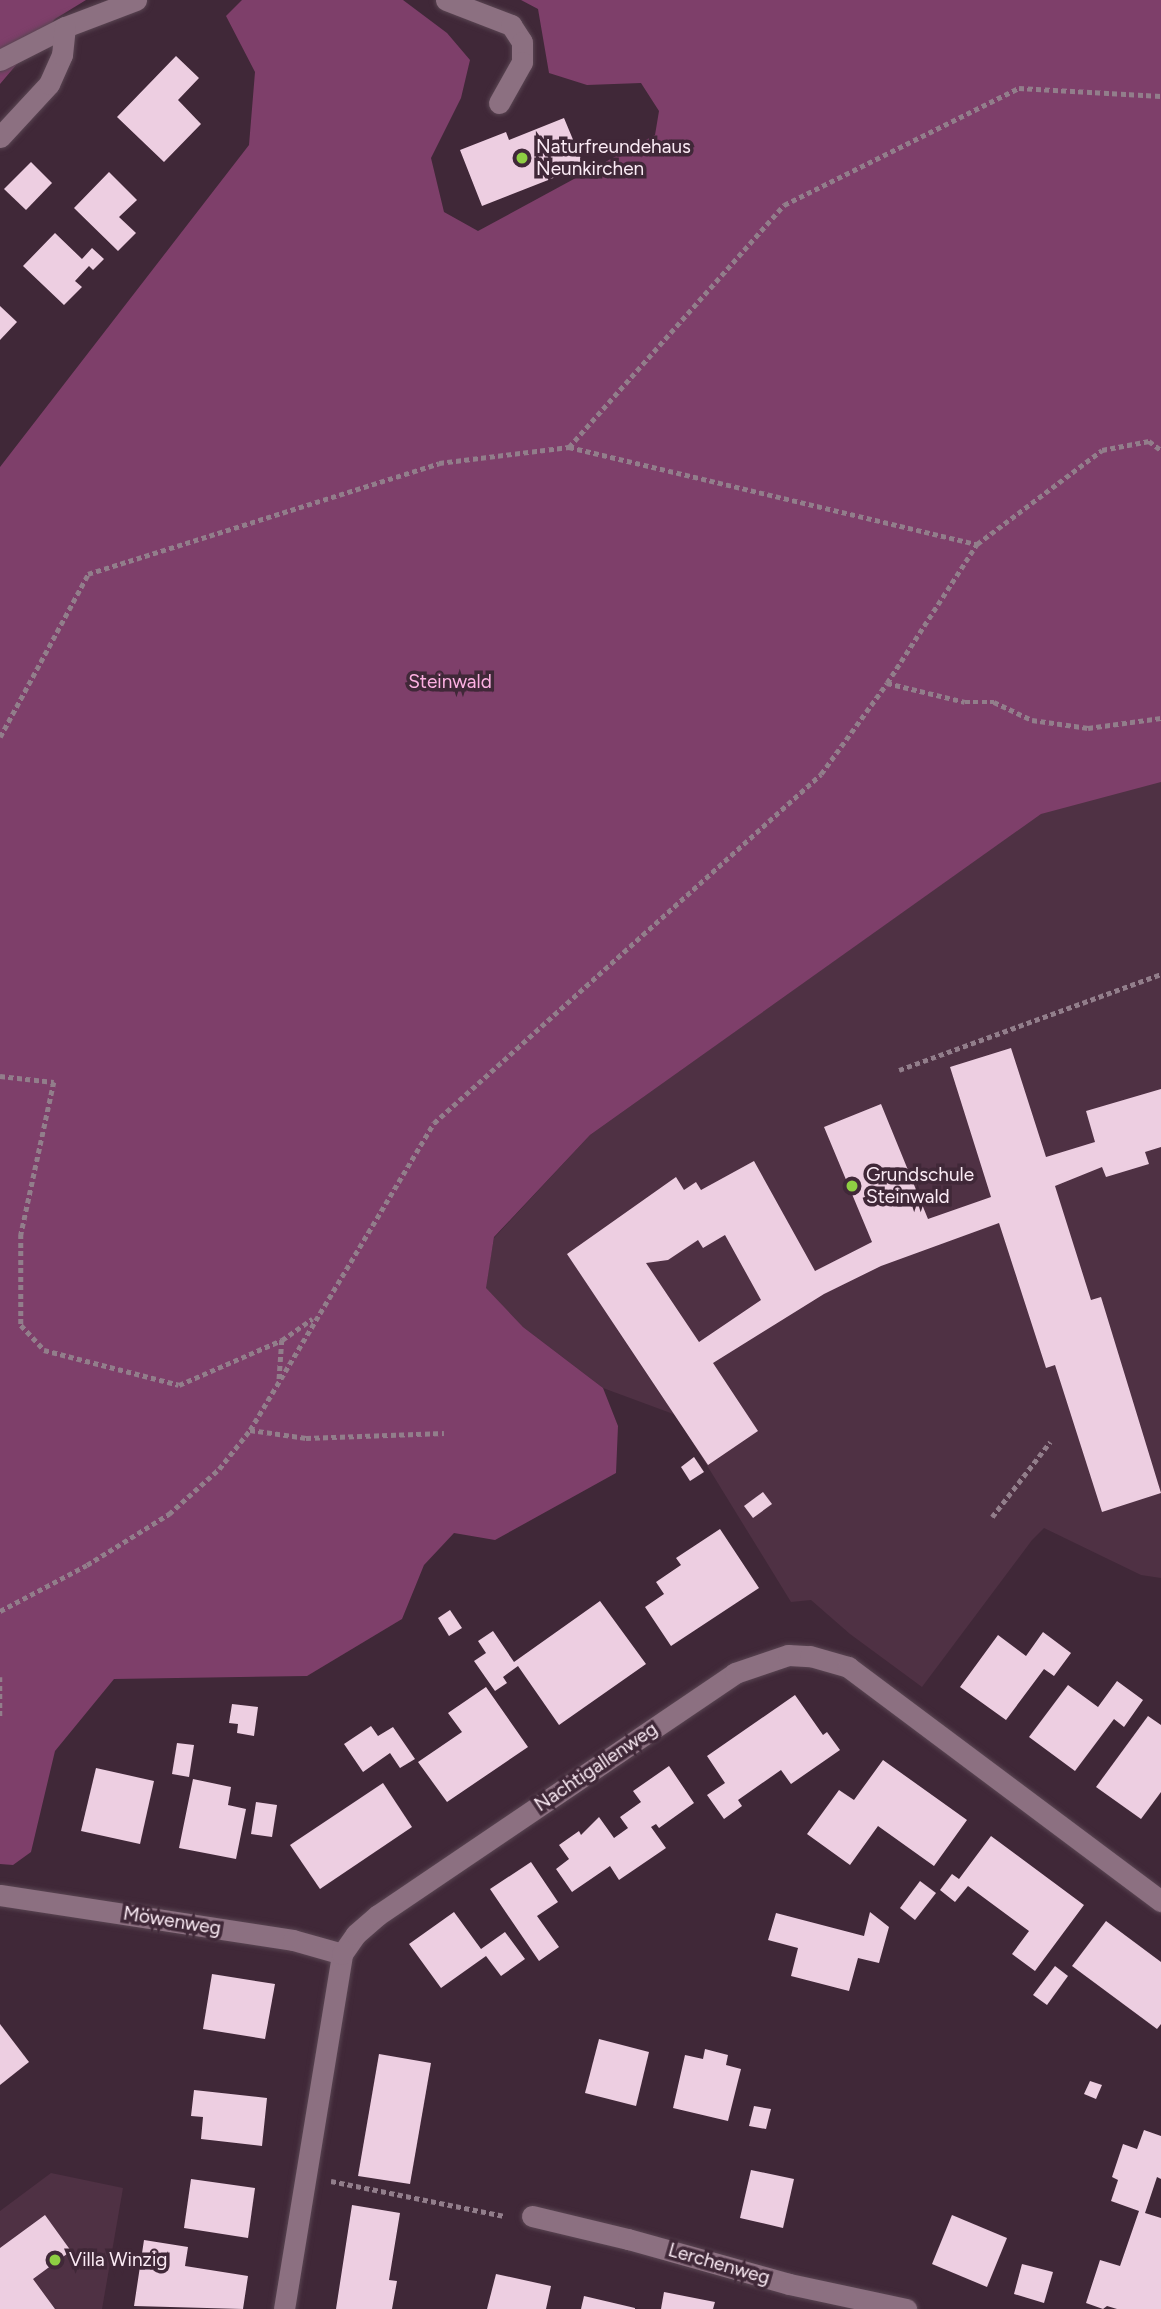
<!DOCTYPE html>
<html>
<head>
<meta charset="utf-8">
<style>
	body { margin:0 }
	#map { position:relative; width:1161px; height:2309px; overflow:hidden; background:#402838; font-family:Figtree,sans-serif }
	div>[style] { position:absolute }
	.built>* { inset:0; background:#4f3144 }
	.forest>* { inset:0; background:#7e3f6a }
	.building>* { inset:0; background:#edcee1 }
	.path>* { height:4.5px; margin-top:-2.25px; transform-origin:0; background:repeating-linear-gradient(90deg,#927e8b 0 5px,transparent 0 8.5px) }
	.roads { filter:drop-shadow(0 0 2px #594552) drop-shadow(0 0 2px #594552) }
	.minor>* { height:21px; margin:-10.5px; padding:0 10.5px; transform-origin:10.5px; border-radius:10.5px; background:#8c7081 }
	.dots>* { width:19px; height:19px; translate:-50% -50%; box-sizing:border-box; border:4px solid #402838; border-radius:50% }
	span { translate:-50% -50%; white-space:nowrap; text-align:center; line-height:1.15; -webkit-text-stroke:7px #402838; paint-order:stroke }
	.poi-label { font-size:19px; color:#fbebf5 }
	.left { translate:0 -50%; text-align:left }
	.park-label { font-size:19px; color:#fdb1e2 }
	.street-label { font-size:19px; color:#fbebf5 }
</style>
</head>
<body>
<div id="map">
	<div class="built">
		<div style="clip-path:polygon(1158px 780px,1161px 782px,1161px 1578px,1141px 1575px,1044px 1528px,1032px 1540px,922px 1687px,850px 1634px,811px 1600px,791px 1602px,676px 1415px,603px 1388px,523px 1327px,485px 1288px,494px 1238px,590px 1135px,1041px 813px)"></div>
		<div style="clip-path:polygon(51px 2173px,123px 2188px,102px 2309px,0 2309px,0 2211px)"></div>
	</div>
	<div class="forest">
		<div style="clip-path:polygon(0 0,86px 0,55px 19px,0 84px)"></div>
		<div style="clip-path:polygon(242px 0,403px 0,447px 33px,470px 60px,461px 98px,431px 158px,444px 212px,478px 231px,655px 135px,659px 111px,641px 83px,587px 85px,549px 73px,538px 9px,521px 0,1161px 0,1161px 782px,1041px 814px,590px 1135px,494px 1237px,486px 1288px,523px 1327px,603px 1388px,618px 1426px,616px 1473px,495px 1540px,454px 1533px,424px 1565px,402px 1619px,307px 1676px,114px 1679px,55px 1751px,31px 1852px,13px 1865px,0 1864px,0 467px,249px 145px,255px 72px,226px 16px)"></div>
	</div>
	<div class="building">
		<div style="clip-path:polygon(176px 56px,199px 78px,178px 100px,201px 124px,164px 162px,117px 117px)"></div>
		<div style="clip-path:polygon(564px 118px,584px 166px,482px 206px,460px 150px,506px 132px,509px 140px)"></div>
		<div style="clip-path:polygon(31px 162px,52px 183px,26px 210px,4px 189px)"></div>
		<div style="clip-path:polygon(109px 172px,137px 200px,119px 217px,136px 233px,118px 251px,74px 208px)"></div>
		<div style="clip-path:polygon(55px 233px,82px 259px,92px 248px,104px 259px,93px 270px,89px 266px,75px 281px,82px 287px,64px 305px,23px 266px)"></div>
		<div style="clip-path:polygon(0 306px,17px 322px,0 340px)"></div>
		<div style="clip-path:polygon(evenodd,1011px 1048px,1046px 1157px,1095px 1142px,1086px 1111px,1161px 1089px,1161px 1147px,1145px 1152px,1149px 1164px,1106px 1177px,1102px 1167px,1055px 1186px,1091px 1300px,1101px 1297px,1161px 1493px,1102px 1512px,1055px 1365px,1046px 1368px,999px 1223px,881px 1266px,824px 1294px,713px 1363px,758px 1431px,708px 1465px,567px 1254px,676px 1177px,684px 1190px,696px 1182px,701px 1190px,754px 1161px,815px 1271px,872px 1242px,824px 1127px,881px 1104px,928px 1219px,991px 1197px,950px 1067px,1011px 1048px,725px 1235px,761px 1300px,699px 1342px,646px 1263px,668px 1260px,698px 1240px,703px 1248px,725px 1235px)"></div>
		<div style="clip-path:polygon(694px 1457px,704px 1472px,690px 1481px,681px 1467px)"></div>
		<div style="clip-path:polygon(763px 1492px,772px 1504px,753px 1518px,744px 1506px)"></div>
		<div style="clip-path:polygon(720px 1529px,759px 1588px,671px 1646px,645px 1607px,664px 1594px,656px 1582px,681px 1565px,676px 1558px)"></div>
		<div style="clip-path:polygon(600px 1601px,646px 1664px,559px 1725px,518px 1666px,503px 1677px,507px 1683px,495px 1691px,474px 1661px,486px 1653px,478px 1641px,493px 1631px,514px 1662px)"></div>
		<div style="clip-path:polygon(450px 1610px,462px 1628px,449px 1636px,438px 1618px)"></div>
		<div style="clip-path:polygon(1043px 1632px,1071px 1653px,1054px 1676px,1044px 1669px,1006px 1720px,960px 1687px,998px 1635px,1026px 1656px)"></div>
		<div style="clip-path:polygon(1117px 1681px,1143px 1700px,1124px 1727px,1114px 1719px,1075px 1771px,1029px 1737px,1068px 1685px,1098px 1707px)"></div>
		<div style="clip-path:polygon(486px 1687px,528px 1747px,447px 1802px,418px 1762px,462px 1732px,448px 1713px)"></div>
		<div style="clip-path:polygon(795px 1695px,823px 1735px,827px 1732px,840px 1750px,791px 1784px,781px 1770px,738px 1800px,742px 1806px,724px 1819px,707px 1795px,725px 1783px,707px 1756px)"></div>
		<div style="clip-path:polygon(232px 1704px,258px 1707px,254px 1736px,237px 1733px,238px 1724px,229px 1723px)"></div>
		<div style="clip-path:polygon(1148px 1716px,1161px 1725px,1161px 1792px,1141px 1819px,1096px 1787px)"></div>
		<div style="clip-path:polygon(371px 1726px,378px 1736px,393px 1727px,415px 1759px,400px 1768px,390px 1753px,363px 1772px,344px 1744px)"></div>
		<div style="clip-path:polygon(177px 1743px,194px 1745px,189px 1777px,172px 1774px)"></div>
		<div style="clip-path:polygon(883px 1760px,967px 1820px,934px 1866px,878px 1826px,850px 1865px,807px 1834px,839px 1790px,854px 1800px)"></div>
		<div style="clip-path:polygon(669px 1766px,694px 1803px,659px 1828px,656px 1824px,651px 1827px,666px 1848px,619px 1880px,610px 1866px,572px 1892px,556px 1869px,569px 1859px,559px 1845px,579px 1831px,581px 1835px,599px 1817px,614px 1838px,628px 1828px,620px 1817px,641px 1802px,633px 1791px)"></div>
		<div style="clip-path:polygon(96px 1768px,154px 1781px,140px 1844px,81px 1831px)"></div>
		<div style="clip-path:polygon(193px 1779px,231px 1787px,228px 1805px,246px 1809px,236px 1859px,179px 1848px)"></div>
		<div style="clip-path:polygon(383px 1783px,412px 1827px,320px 1889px,290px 1845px)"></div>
		<div style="clip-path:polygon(256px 1802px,277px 1805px,272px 1837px,251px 1834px)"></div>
		<div style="clip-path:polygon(991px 1836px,1084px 1905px,1035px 1971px,1012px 1954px,1029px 1931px,968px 1886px,955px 1902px,940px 1890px,952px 1874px,959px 1879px)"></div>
		<div style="clip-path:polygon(531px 1862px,558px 1902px,537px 1916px,559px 1947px,539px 1961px,490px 1889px)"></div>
		<div style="clip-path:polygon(920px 1881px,936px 1893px,915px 1920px,900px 1908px)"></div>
		<div style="clip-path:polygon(454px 1912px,481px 1949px,505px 1932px,525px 1959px,501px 1976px,486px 1956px,441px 1988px,409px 1944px)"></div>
		<div style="clip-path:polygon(870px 1912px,889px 1927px,879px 1963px,858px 1958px,849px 1991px,791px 1976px,798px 1948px,768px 1940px,776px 1913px,864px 1936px)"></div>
		<div style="clip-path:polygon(1106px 1921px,1161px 1962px,1161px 2024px,1157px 2029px,1072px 1966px)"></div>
		<div style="clip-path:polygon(1055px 1966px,1068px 1976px,1047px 2005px,1033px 1995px)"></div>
		<div style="clip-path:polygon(212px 1974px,275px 1984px,265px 2039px,203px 2029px)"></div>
		<div style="clip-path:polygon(0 2024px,29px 2062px,0 2085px)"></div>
		<div style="clip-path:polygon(599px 2039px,649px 2052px,636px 2106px,585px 2093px)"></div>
		<div style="clip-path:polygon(705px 2049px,728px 2055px,726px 2065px,741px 2069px,728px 2121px,673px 2108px,685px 2055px,703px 2059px)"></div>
		<div style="clip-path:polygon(379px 2054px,431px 2063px,410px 2184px,358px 2176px)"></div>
		<div style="clip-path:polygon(1090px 2081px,1102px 2085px,1096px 2099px,1084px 2094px)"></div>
		<div style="clip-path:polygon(194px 2090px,267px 2098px,262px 2146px,201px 2139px,203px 2117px,191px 2116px)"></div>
		<div style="clip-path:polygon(754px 2106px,771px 2109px,766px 2129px,749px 2126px)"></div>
		<div style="clip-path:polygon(1144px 2130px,1161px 2136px,1161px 2179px,1157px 2177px,1145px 2213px,1161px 2218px,1161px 2309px,1117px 2309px,1107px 2306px,1103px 2309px,1086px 2303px,1100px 2260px,1120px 2266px,1139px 2211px,1111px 2201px,1118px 2180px,1112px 2177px,1123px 2144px,1137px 2149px)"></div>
		<div style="clip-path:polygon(751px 2170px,794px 2179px,783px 2228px,740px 2218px)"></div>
		<div style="clip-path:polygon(191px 2179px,255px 2188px,248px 2238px,184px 2228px)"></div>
		<div style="clip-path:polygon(352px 2205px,400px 2213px,389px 2280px,397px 2281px,392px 2309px,336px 2309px)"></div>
		<div style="clip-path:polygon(45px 2215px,71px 2251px,33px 2279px,55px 2309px,0 2309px,0 2248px)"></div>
		<div style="clip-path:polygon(952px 2215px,1007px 2238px,987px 2287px,932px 2264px)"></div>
		<div style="clip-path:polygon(144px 2240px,188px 2247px,185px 2266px,248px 2276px,243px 2309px,134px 2306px)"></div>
		<div style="clip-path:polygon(1022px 2264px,1053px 2272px,1044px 2303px,1014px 2294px)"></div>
		<div style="clip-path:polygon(496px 2274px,551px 2286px,546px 2309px,487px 2309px)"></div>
		<div style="clip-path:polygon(664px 2292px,715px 2302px,713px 2309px,661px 2309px)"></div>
		<div style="clip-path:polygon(584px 2296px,635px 2308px,635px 2309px,581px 2309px)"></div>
	</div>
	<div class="path">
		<div style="left:569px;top:447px;width:324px;rotate:-48.4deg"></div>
		<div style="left:784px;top:205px;width:263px;rotate:-26.5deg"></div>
		<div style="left:1019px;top:88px;width:142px;rotate:3.2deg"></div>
		<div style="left:887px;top:683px;width:80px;rotate:13.7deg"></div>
		<div style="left:965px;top:702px;width:29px"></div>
		<div style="left:994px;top:702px;width:42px;rotate:25.3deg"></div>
		<div style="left:1032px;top:720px;width:57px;rotate:8.1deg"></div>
		<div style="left:1088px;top:728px;width:74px;rotate:-7.8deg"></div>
		<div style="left:0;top:737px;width:185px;rotate:-61.6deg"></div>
		<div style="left:88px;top:574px;width:368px;rotate:-17.5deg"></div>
		<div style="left:439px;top:463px;width:131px;rotate:-7deg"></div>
		<div style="left:569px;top:447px;width:419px;rotate:13.4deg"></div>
		<div style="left:899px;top:1070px;width:279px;rotate:-20.1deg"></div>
		<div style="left:0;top:1076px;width:54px;rotate:6.3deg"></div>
		<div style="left:54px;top:1082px;width:156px;rotate:102.2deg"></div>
		<div style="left:21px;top:1234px;width:91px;rotate:90deg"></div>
		<div style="left:21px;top:1325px;width:34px;rotate:47deg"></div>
		<div style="left:44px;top:1350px;width:139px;rotate:14.5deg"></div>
		<div style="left:179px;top:1385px;width:112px;rotate:-23.6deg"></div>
		<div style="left:282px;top:1340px;width:39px;rotate:94deg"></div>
		<div style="left:282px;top:1340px;width:37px;rotate:-35deg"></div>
		<div style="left:250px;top:1430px;width:57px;rotate:8.1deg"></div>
		<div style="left:306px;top:1438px;width:138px;rotate:-2.1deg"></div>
		<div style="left:992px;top:1517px;width:95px;rotate:-52.3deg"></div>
		<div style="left:0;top:1611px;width:98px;rotate:-27.9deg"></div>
		<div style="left:87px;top:1565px;width:97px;rotate:-31.9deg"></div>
		<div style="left:169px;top:1514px;width:67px;rotate:-42deg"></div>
		<div style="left:219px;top:1469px;width:50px;rotate:-51.5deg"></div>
		<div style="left:250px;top:1430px;width:358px;rotate:-59.1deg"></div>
		<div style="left:434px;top:1123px;width:521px;rotate:-42.04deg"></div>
		<div style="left:821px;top:774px;width:112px;rotate:-54deg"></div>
		<div style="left:887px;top:683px;width:166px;rotate:-57.1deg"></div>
		<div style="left:977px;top:544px;width:156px;rotate:-36.9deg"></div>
		<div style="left:1102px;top:450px;width:48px;rotate:-10.8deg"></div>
		<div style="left:1149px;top:441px;width:15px;rotate:37deg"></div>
		<div style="left:0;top:1677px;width:42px;rotate:90deg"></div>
		<div style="left:331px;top:2181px;width:177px;rotate:11.4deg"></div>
	</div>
	<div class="roads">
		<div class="minor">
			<div style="left:446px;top:0;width:70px;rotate:21deg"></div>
			<div style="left:511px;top:25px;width:20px;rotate:57deg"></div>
			<div style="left:522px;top:42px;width:20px;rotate:90deg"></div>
			<div style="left:522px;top:62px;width:47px;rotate:119.3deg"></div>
			<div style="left:0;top:60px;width:73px;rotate:-26.9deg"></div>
			<div style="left:65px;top:27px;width:76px;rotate:-20.8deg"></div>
			<div style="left:0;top:137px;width:72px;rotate:-47.2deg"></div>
			<div style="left:49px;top:84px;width:32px;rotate:-66deg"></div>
			<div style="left:62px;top:55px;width:28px;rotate:-84deg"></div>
			<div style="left:0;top:1895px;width:296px;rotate:8.7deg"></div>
			<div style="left:293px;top:1940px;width:51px;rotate:15.9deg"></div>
			<div style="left:532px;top:2216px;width:99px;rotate:13.5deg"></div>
			<div style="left:628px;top:2239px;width:167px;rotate:15.6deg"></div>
			<div style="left:789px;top:2284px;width:120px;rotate:12.1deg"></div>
			<div style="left:284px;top:2309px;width:360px;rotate:-80.7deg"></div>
			<div style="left:342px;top:1954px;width:24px;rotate:-55deg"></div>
			<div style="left:356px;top:1934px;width:29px;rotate:-41deg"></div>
			<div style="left:378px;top:1915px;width:431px;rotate:-34.1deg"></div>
			<div style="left:735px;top:1673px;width:56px;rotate:-18.8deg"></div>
			<div style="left:788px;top:1655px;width:22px;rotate:3deg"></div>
			<div style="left:810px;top:1656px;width:40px;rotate:16deg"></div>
			<div style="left:848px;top:1667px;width:391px;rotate:36.8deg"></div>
		</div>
	</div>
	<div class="dots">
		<div style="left:522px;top:158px;background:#8ece43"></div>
		<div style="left:852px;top:1186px;background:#8ece43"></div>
		<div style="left:55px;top:2260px;background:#8ece43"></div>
	</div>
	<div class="poi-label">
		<span class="left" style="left:536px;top:158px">Naturfreundehaus<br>Neunkirchen</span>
		<span class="left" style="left:866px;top:1186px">Grundschule<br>Steinwald</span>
		<span class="left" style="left:69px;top:2260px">Villa Winzig</span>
	</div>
	<div class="park-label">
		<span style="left:450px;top:682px">Steinwald</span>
	</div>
	<div class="street-label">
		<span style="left:596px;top:1767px;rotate:-34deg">Nachtigallenweg</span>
		<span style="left:172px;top:1921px;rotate:9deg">Möwenweg</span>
		<span style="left:719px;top:2264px;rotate:16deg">Lerchenweg</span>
	</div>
</div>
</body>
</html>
